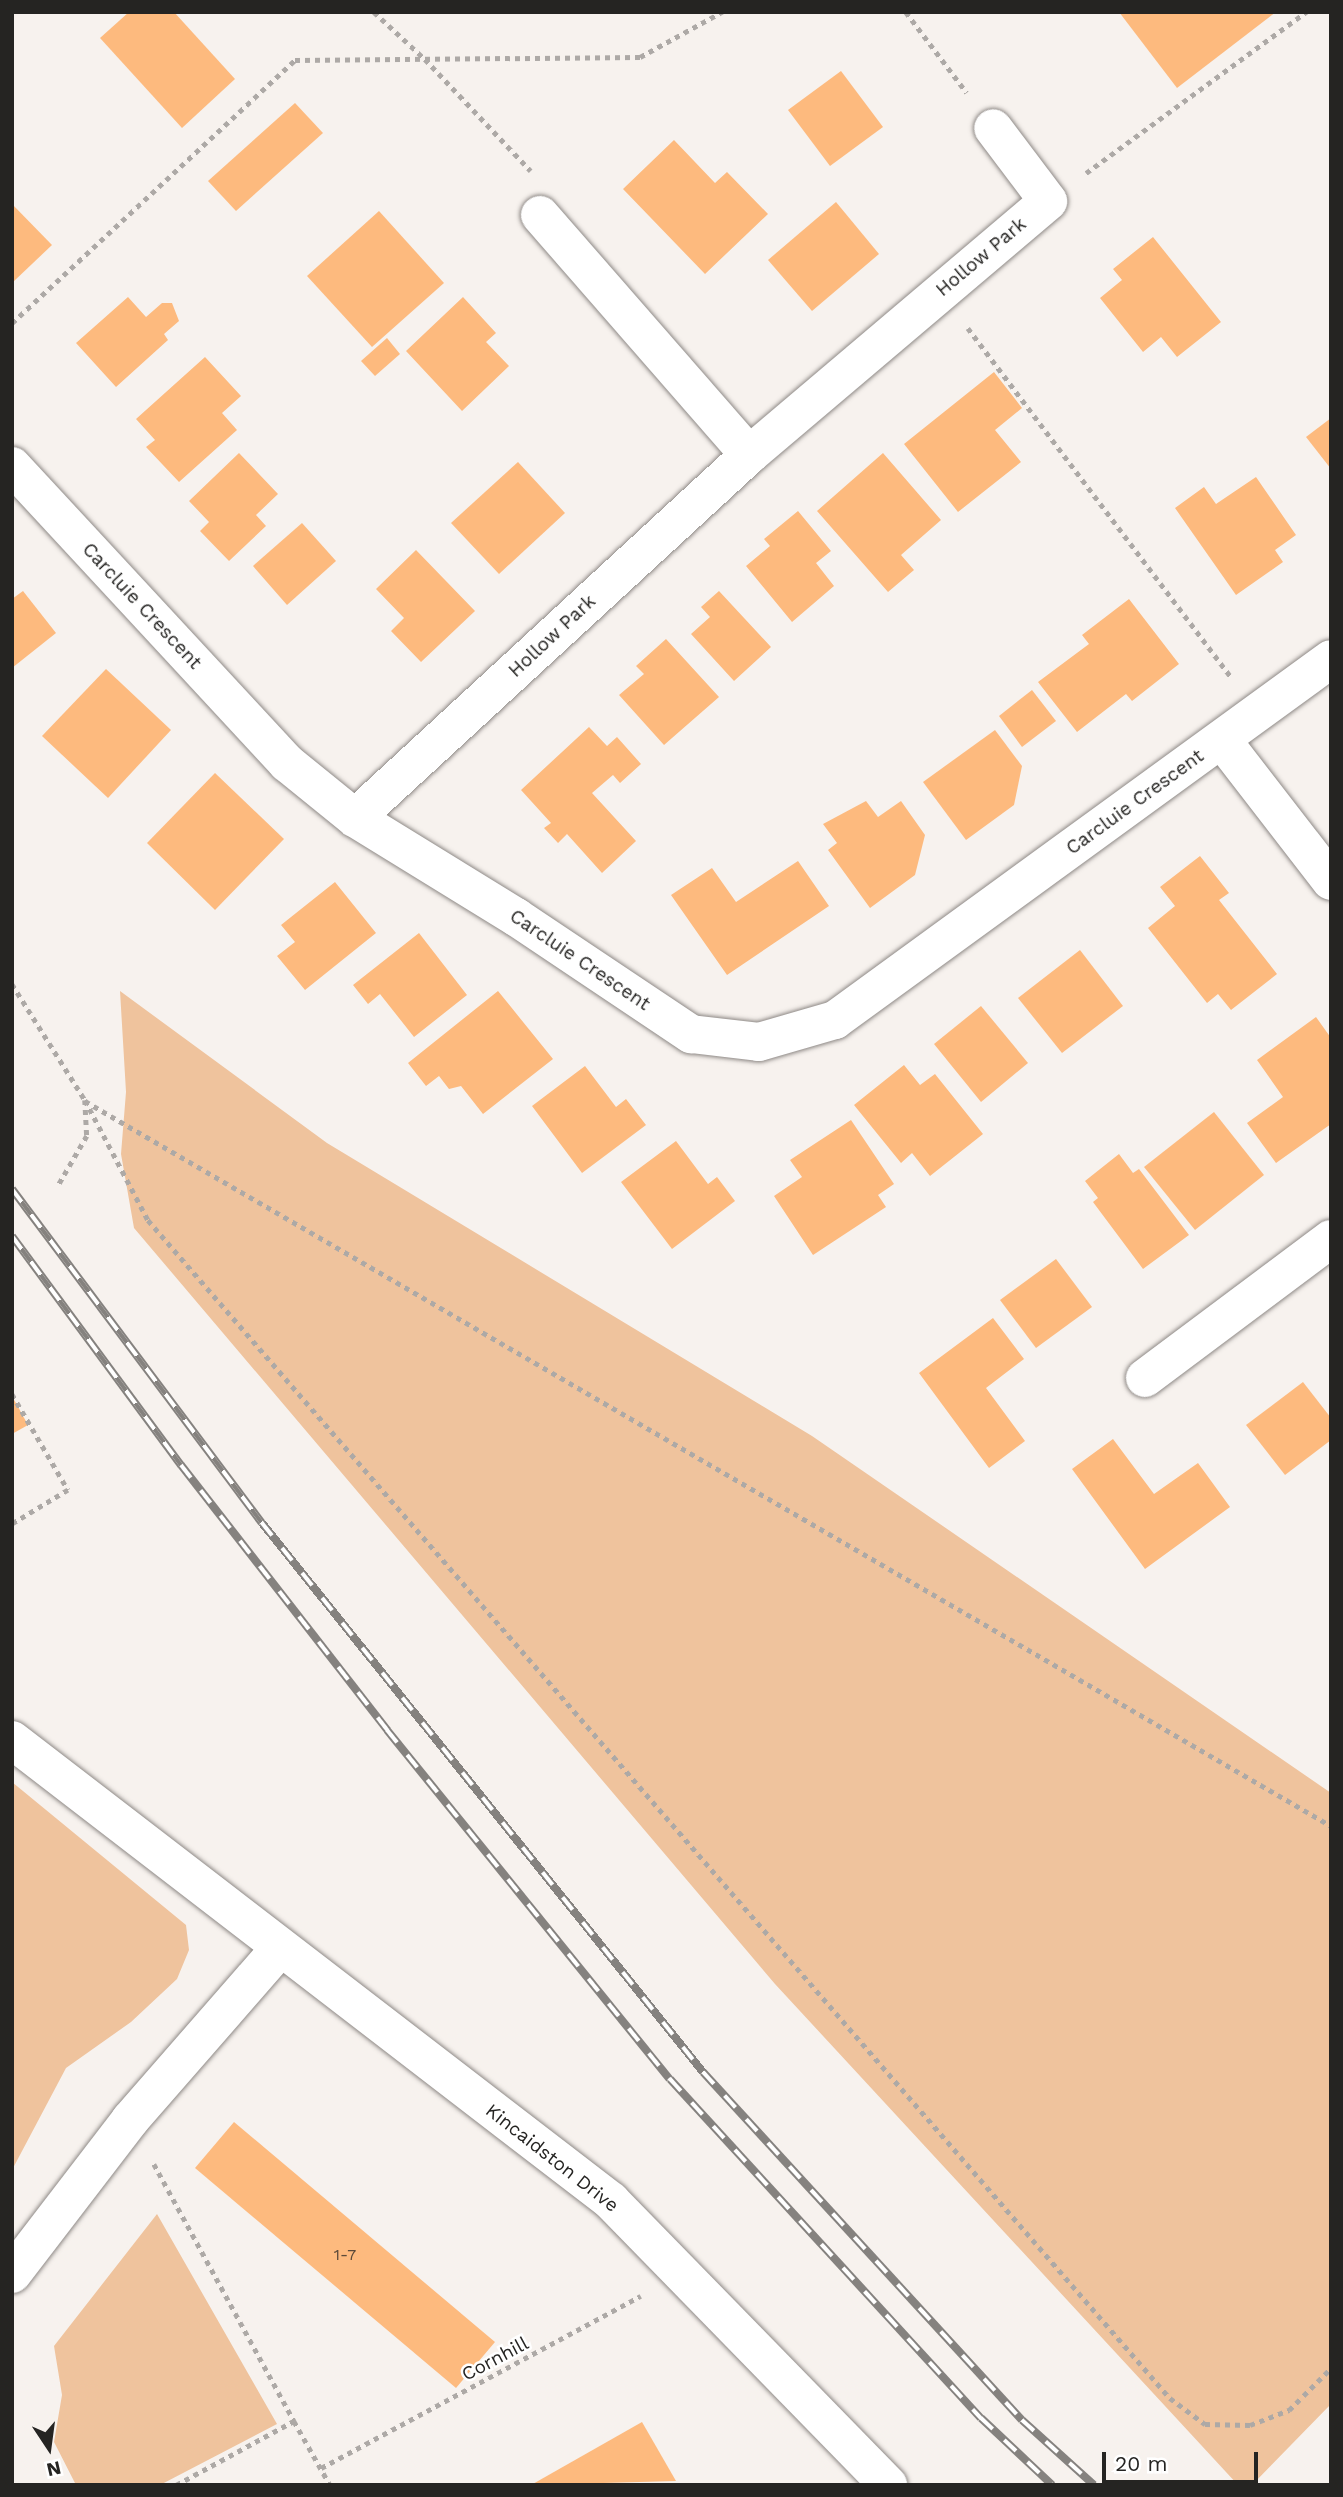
<!DOCTYPE html>
<html>
<head>
<meta charset="utf-8">
<style>
	body { margin:0 }
	#map { position:relative; width:1343px; height:2497px; overflow:hidden; background:#f7f2ee; font-family:"Work Sans",sans-serif }
	div>[style] { position:absolute }
	.green>* { inset:0; background:#efc39d }
	.building>* { inset:0; background:#fdba7e }
	.path>* { height:4.5px; margin-top:-2.25px; transform-origin:0; background:repeating-linear-gradient(90deg,#ada9a6 0 5px,transparent 0 10px) }
	.roads { filter:drop-shadow(0 0 2px #8e8986) drop-shadow(0 0 2px #8e8986) }
	.minor>* { height:38px; margin:-19px; padding:0 19px; transform-origin:19px; border-radius:19px; background:#fff }
	.tertiary>* { height:38px; margin:-19px; padding:0 19px; transform-origin:19px; border-radius:19px; background:#fff }
	.rail>* { height:8px; margin-top:-4px; transform-origin:0; background:repeating-linear-gradient(90deg,#fff 0 16px,#85827f 0 32px); box-sizing:border-box; border-block:2px solid #85827f }
	span { translate:-50% -50%; white-space:nowrap; text-align:center; line-height:1.15; -webkit-text-stroke:5px #fff; paint-order:stroke }
	.number-label { font-size:16px; color:#5b4a39 }
	.number-label span { -webkit-text-stroke-width:0 }
	.street-label { font-size:19px; color:#252422 }
	.frame { position:absolute; inset:0; border:14px solid #252422; pointer-events:none }
	.north { position:absolute; left:14px; top:2413px; width:70px; height:70px; -webkit-text-stroke:5px #fff; paint-order:stroke; rotate:167deg; font-size:19px; font-weight:700; line-height:28px; text-align:center; color:#252422 }
	.north::after { content:''; display:block; margin:auto; width:24px; height:32px; background:#252422; clip-path:polygon(50% 0,100% 100%,50% 72%,0 100%) }
	.scale { position:absolute; left:1102px; top:2452px; width:156px; height:32px; box-sizing:border-box; border:4px solid #252422; border-top:0; padding-left:9px; font-size:21px; line-height:24px; white-space:nowrap; color:#252422; -webkit-text-stroke:5px #fff; paint-order:stroke }
</style>
</head>
<body>
<div id="map">
	<div class="green">
		<div style="clip-path:polygon(120px 991px,327px 1143px,812px 1436px,1331px 1793px,1331px 2404px,1252px 2485px,1238px 2485px,775px 1984px,134px 1228px,121px 1154px,126px 1092px)"></div>
		<div style="clip-path:polygon(12px 1782px,186px 1925px,189px 1950px,177px 1979px,131px 2022px,66px 2068px,12px 2170px)"></div>
		<div style="clip-path:polygon(157px 2214px,277px 2424px,160px 2485px,76px 2485px,54px 2442px,62px 2395px,54px 2346px)"></div>
	</div>
	<div class="building">
		<div style="clip-path:polygon(129px 12px,174px 12px,235px 79px,182px 128px,100px 38px)"></div>
		<div style="clip-path:polygon(1119px 12px,1276px 12px,1177px 88px)"></div>
		<div style="clip-path:polygon(841px 71px,883px 127px,830px 166px,788px 110px)"></div>
		<div style="clip-path:polygon(295px 103px,323px 133px,236px 211px,208px 181px)"></div>
		<div style="clip-path:polygon(674px 140px,715px 183px,727px 172px,768px 214px,705px 274px,623px 189px)"></div>
		<div style="clip-path:polygon(836px 202px,879px 254px,812px 311px,768px 260px)"></div>
		<div style="clip-path:polygon(12px 204px,52px 245px,12px 283px)"></div>
		<div style="clip-path:polygon(379px 211px,444px 283px,372px 347px,307px 276px)"></div>
		<div style="clip-path:polygon(1153px 237px,1221px 322px,1177px 357px,1161px 337px,1143px 352px,1100px 298px,1122px 280px,1113px 269px)"></div>
		<div style="clip-path:polygon(128px 297px,146px 317px,162px 303px,172px 303px,179px 321px,164px 334px,168px 340px,116px 387px,76px 343px)"></div>
		<div style="clip-path:polygon(463px 297px,496px 333px,486px 342px,509px 366px,462px 411px,406px 351px)"></div>
		<div style="clip-path:polygon(387px 338px,400px 354px,375px 376px,361px 361px)"></div>
		<div style="clip-path:polygon(205px 357px,241px 396px,222px 413px,237px 430px,179px 482px,146px 447px,155px 440px,136px 419px)"></div>
		<div style="clip-path:polygon(994px 372px,1022px 408px,995px 430px,1021px 462px,958px 512px,904px 444px)"></div>
		<div style="clip-path:polygon(1331px 418px,1331px 469px,1306px 437px)"></div>
		<div style="clip-path:polygon(239px 453px,278px 494px,256px 515px,266px 526px,229px 561px,200px 531px,209px 522px,189px 501px)"></div>
		<div style="clip-path:polygon(883px 453px,941px 520px,901px 555px,914px 570px,888px 592px,817px 511px)"></div>
		<div style="clip-path:polygon(518px 462px,565px 513px,499px 574px,451px 523px)"></div>
		<div style="clip-path:polygon(1256px 477px,1296px 535px,1275px 550px,1283px 562px,1236px 595px,1175px 508px,1204px 487px,1216px 504px)"></div>
		<div style="clip-path:polygon(798px 511px,831px 551px,816px 563px,834px 586px,792px 622px,746px 566px,770px 546px,764px 539px)"></div>
		<div style="clip-path:polygon(302px 523px,336px 561px,287px 605px,253px 566px)"></div>
		<div style="clip-path:polygon(416px 550px,475px 611px,421px 662px,391px 631px,404px 618px,376px 589px)"></div>
		<div style="clip-path:polygon(23px 591px,56px 633px,12px 668px,12px 599px)"></div>
		<div style="clip-path:polygon(719px 591px,771px 647px,734px 681px,691px 634px,710px 617px,701px 607px)"></div>
		<div style="clip-path:polygon(1129px 599px,1179px 664px,1132px 701px,1126px 694px,1077px 732px,1038px 682px,1089px 644px,1082px 635px)"></div>
		<div style="clip-path:polygon(666px 639px,719px 697px,664px 745px,619px 695px,644px 674px,636px 666px)"></div>
		<div style="clip-path:polygon(106px 669px,171px 730px,108px 798px,42px 736px)"></div>
		<div style="clip-path:polygon(1032px 690px,1056px 721px,1022px 747px,999px 716px)"></div>
		<div style="clip-path:polygon(589px 727px,607px 746px,617px 737px,641px 764px,620px 783px,613px 775px,592px 793px,636px 841px,602px 873px,567px 834px,558px 843px,544px 828px,551px 823px,521px 790px)"></div>
		<div style="clip-path:polygon(995px 730px,1022px 766px,1014px 805px,966px 840px,923px 782px)"></div>
		<div style="clip-path:polygon(215px 773px,284px 839px,215px 910px,147px 843px)"></div>
		<div style="clip-path:polygon(866px 801px,878px 817px,901px 801px,925px 835px,915px 875px,870px 908px,828px 850px,837px 843px,823px 824px)"></div>
		<div style="clip-path:polygon(1200px 856px,1229px 893px,1219px 900px,1277px 974px,1231px 1010px,1218px 994px,1207px 1003px,1148px 928px,1175px 906px,1160px 887px)"></div>
		<div style="clip-path:polygon(798px 861px,829px 906px,727px 975px,671px 895px,712px 868px,736px 902px)"></div>
		<div style="clip-path:polygon(335px 882px,376px 933px,305px 990px,277px 956px,295px 942px,281px 925px)"></div>
		<div style="clip-path:polygon(419px 933px,467px 995px,414px 1037px,380px 994px,368px 1004px,353px 985px)"></div>
		<div style="clip-path:polygon(1080px 950px,1123px 1006px,1062px 1053px,1018px 998px)"></div>
		<div style="clip-path:polygon(498px 991px,553px 1059px,483px 1114px,461px 1086px,449px 1089px,439px 1076px,426px 1086px,408px 1063px)"></div>
		<div style="clip-path:polygon(981px 1006px,1028px 1063px,981px 1102px,934px 1044px)"></div>
		<div style="clip-path:polygon(1316px 1017px,1331px 1038px,1331px 1124px,1276px 1163px,1247px 1123px,1283px 1097px,1257px 1060px)"></div>
		<div style="clip-path:polygon(904px 1065px,920px 1085px,935px 1074px,983px 1134px,930px 1176px,912px 1153px,901px 1163px,854px 1105px)"></div>
		<div style="clip-path:polygon(585px 1066px,616px 1107px,626px 1099px,646px 1125px,582px 1173px,532px 1106px)"></div>
		<div style="clip-path:polygon(1214px 1112px,1264px 1175px,1195px 1230px,1144px 1167px)"></div>
		<div style="clip-path:polygon(851px 1120px,894px 1184px,878px 1195px,886px 1207px,813px 1255px,774px 1196px,802px 1177px,790px 1160px)"></div>
		<div style="clip-path:polygon(676px 1141px,708px 1184px,717px 1177px,735px 1201px,672px 1249px,621px 1182px)"></div>
		<div style="clip-path:polygon(1119px 1154px,1133px 1173px,1139px 1169px,1189px 1235px,1143px 1269px,1093px 1202px,1098px 1198px,1085px 1181px)"></div>
		<div style="clip-path:polygon(1056px 1259px,1092px 1307px,1036px 1348px,1000px 1300px)"></div>
		<div style="clip-path:polygon(993px 1318px,1024px 1359px,986px 1388px,1025px 1441px,989px 1468px,919px 1373px)"></div>
		<div style="clip-path:polygon(1303px 1382px,1331px 1418px,1331px 1440px,1285px 1475px,1246px 1425px)"></div>
		<div style="clip-path:polygon(12px 1396px,28px 1425px,12px 1434px)"></div>
		<div style="clip-path:polygon(1113px 1439px,1154px 1494px,1198px 1463px,1230px 1507px,1145px 1569px,1072px 1469px)"></div>
		<div style="clip-path:polygon(234px 2122px,495px 2342px,456px 2388px,195px 2168px)"></div>
		<div style="clip-path:polygon(642px 2422px,676px 2481px,531px 2485px)"></div>
	</div>
	<div class="path">
		<div style="left:374px;top:12px;width:69px;rotate:42.7deg"></div>
		<div style="left:425px;top:59px;width:154px;rotate:46.6deg"></div>
		<div style="left:906px;top:12px;width:101px;rotate:53deg"></div>
		<div style="left:1086px;top:173px;width:273px;rotate:-36.2deg"></div>
		<div style="left:12px;top:323px;width:386px;rotate:-42.9deg"></div>
		<div style="left:295px;top:60px;width:345px;rotate:-0.5deg"></div>
		<div style="left:640px;top:57px;width:94px;rotate:-28.8deg"></div>
		<div style="left:968px;top:328px;width:436px;rotate:53deg"></div>
		<div style="left:12px;top:984px;width:137px;rotate:57.8deg"></div>
		<div style="left:85px;top:1100px;width:36px;rotate:87deg"></div>
		<div style="left:87px;top:1136px;width:58px;rotate:120.1deg"></div>
		<div style="left:85px;top:1100px;width:136px;rotate:62.3deg"></div>
		<div style="left:148px;top:1220px;width:1560px;rotate:49.06deg"></div>
		<div style="left:1170px;top:2398px;width:44px;rotate:36.6deg"></div>
		<div style="left:1205px;top:2424px;width:45px;rotate:1.3deg"></div>
		<div style="left:1250px;top:2425px;width:42px;rotate:-21deg"></div>
		<div style="left:1289px;top:2410px;width:59px;rotate:-45deg"></div>
		<div style="left:85px;top:1101px;width:1442px;rotate:30.19deg"></div>
		<div style="left:12px;top:1394px;width:111px;rotate:59.7deg"></div>
		<div style="left:68px;top:1490px;width:66px;rotate:148.7deg"></div>
		<div style="left:154px;top:2164px;width:293px;rotate:61.4deg"></div>
		<div style="left:321px;top:2468px;width:363px;rotate:-28.3deg"></div>
		<div style="left:176px;top:2485px;width:134px;rotate:-28.5deg"></div>
		<div style="left:294px;top:2421px;width:73px;rotate:60.6deg"></div>
	</div>
	<div class="roads">
		<div class="minor">
			<div style="left:540px;top:215px;width:318px;rotate:48.9deg"></div>
			<div style="left:12px;top:466px;width:405px;rotate:47.2deg"></div>
			<div style="left:287px;top:763px;width:87px;rotate:39deg"></div>
			<div style="left:355px;top:818px;width:189px;rotate:31.6deg"></div>
			<div style="left:516px;top:917px;width:211px;rotate:33.8deg"></div>
			<div style="left:691px;top:1034px;width:68px;rotate:6.7deg"></div>
			<div style="left:759px;top:1042px;width:79px;rotate:-16.1deg"></div>
			<div style="left:835px;top:1020px;width:613px;rotate:-36.05deg"></div>
			<div style="left:1222px;top:740px;width:178px;rotate:52.3deg"></div>
			<div style="left:355px;top:818px;width:536px;rotate:-42.65deg"></div>
			<div style="left:749px;top:455px;width:392px;rotate:-40.3deg"></div>
			<div style="left:1048px;top:201px;width:91px;rotate:-127deg"></div>
			<div style="left:1145px;top:1378px;width:232px;rotate:-36.8deg"></div>
			<div style="left:12px;top:2274px;width:194px;rotate:-52.5deg"></div>
			<div style="left:130px;top:2120px;width:227px;rotate:-48.9deg"></div>
		</div>
		<div class="tertiary">
			<div style="left:12px;top:1740px;width:756px;rotate:37.58deg"></div>
			<div style="left:611px;top:2201px;width:397px;rotate:45.7deg"></div>
		</div>
	</div>
	<div class="rail">
		<div style="left:12px;top:1189px;width:417px;rotate:53.2deg"></div>
		<div style="left:262px;top:1523px;width:704px;rotate:51.23deg"></div>
		<div style="left:703px;top:2072px;width:472px;rotate:47.5deg"></div>
		<div style="left:1022px;top:2420px;width:97px;rotate:42.1deg"></div>
		<div style="left:12px;top:1236px;width:285px;rotate:53.6deg"></div>
		<div style="left:181px;top:1465px;width:336px;rotate:52.1deg"></div>
		<div style="left:387px;top:1730px;width:449px;rotate:51deg"></div>
		<div style="left:670px;top:2079px;width:460px;rotate:47.5deg"></div>
		<div style="left:981px;top:2418px;width:98px;rotate:43.3deg"></div>
	</div>
	<div class="number-label">
		<span style="left:345px;top:2255px">1-7</span>
	</div>
	<div class="street-label">
		<span style="left:981px;top:257px;rotate:-40deg">Hollow Park</span>
		<span style="left:142px;top:606px;rotate:47deg">Carcluie Crescent</span>
		<span style="left:552px;top:636px;rotate:-43deg">Hollow Park</span>
		<span style="left:1135px;top:802px;rotate:-36deg">Carcluie Crescent</span>
		<span style="left:580px;top:960px;rotate:34deg">Carcluie Crescent</span>
		<span style="left:552px;top:2158px;rotate:38deg">Kincaidston Drive</span>
		<span style="left:495px;top:2359px;rotate:-28deg">Cornhill</span>
	</div>
	<div class="frame"></div>
	<div class="north">N</div>
	<div class="scale">20 m</div>
</div>
</body>
</html>
